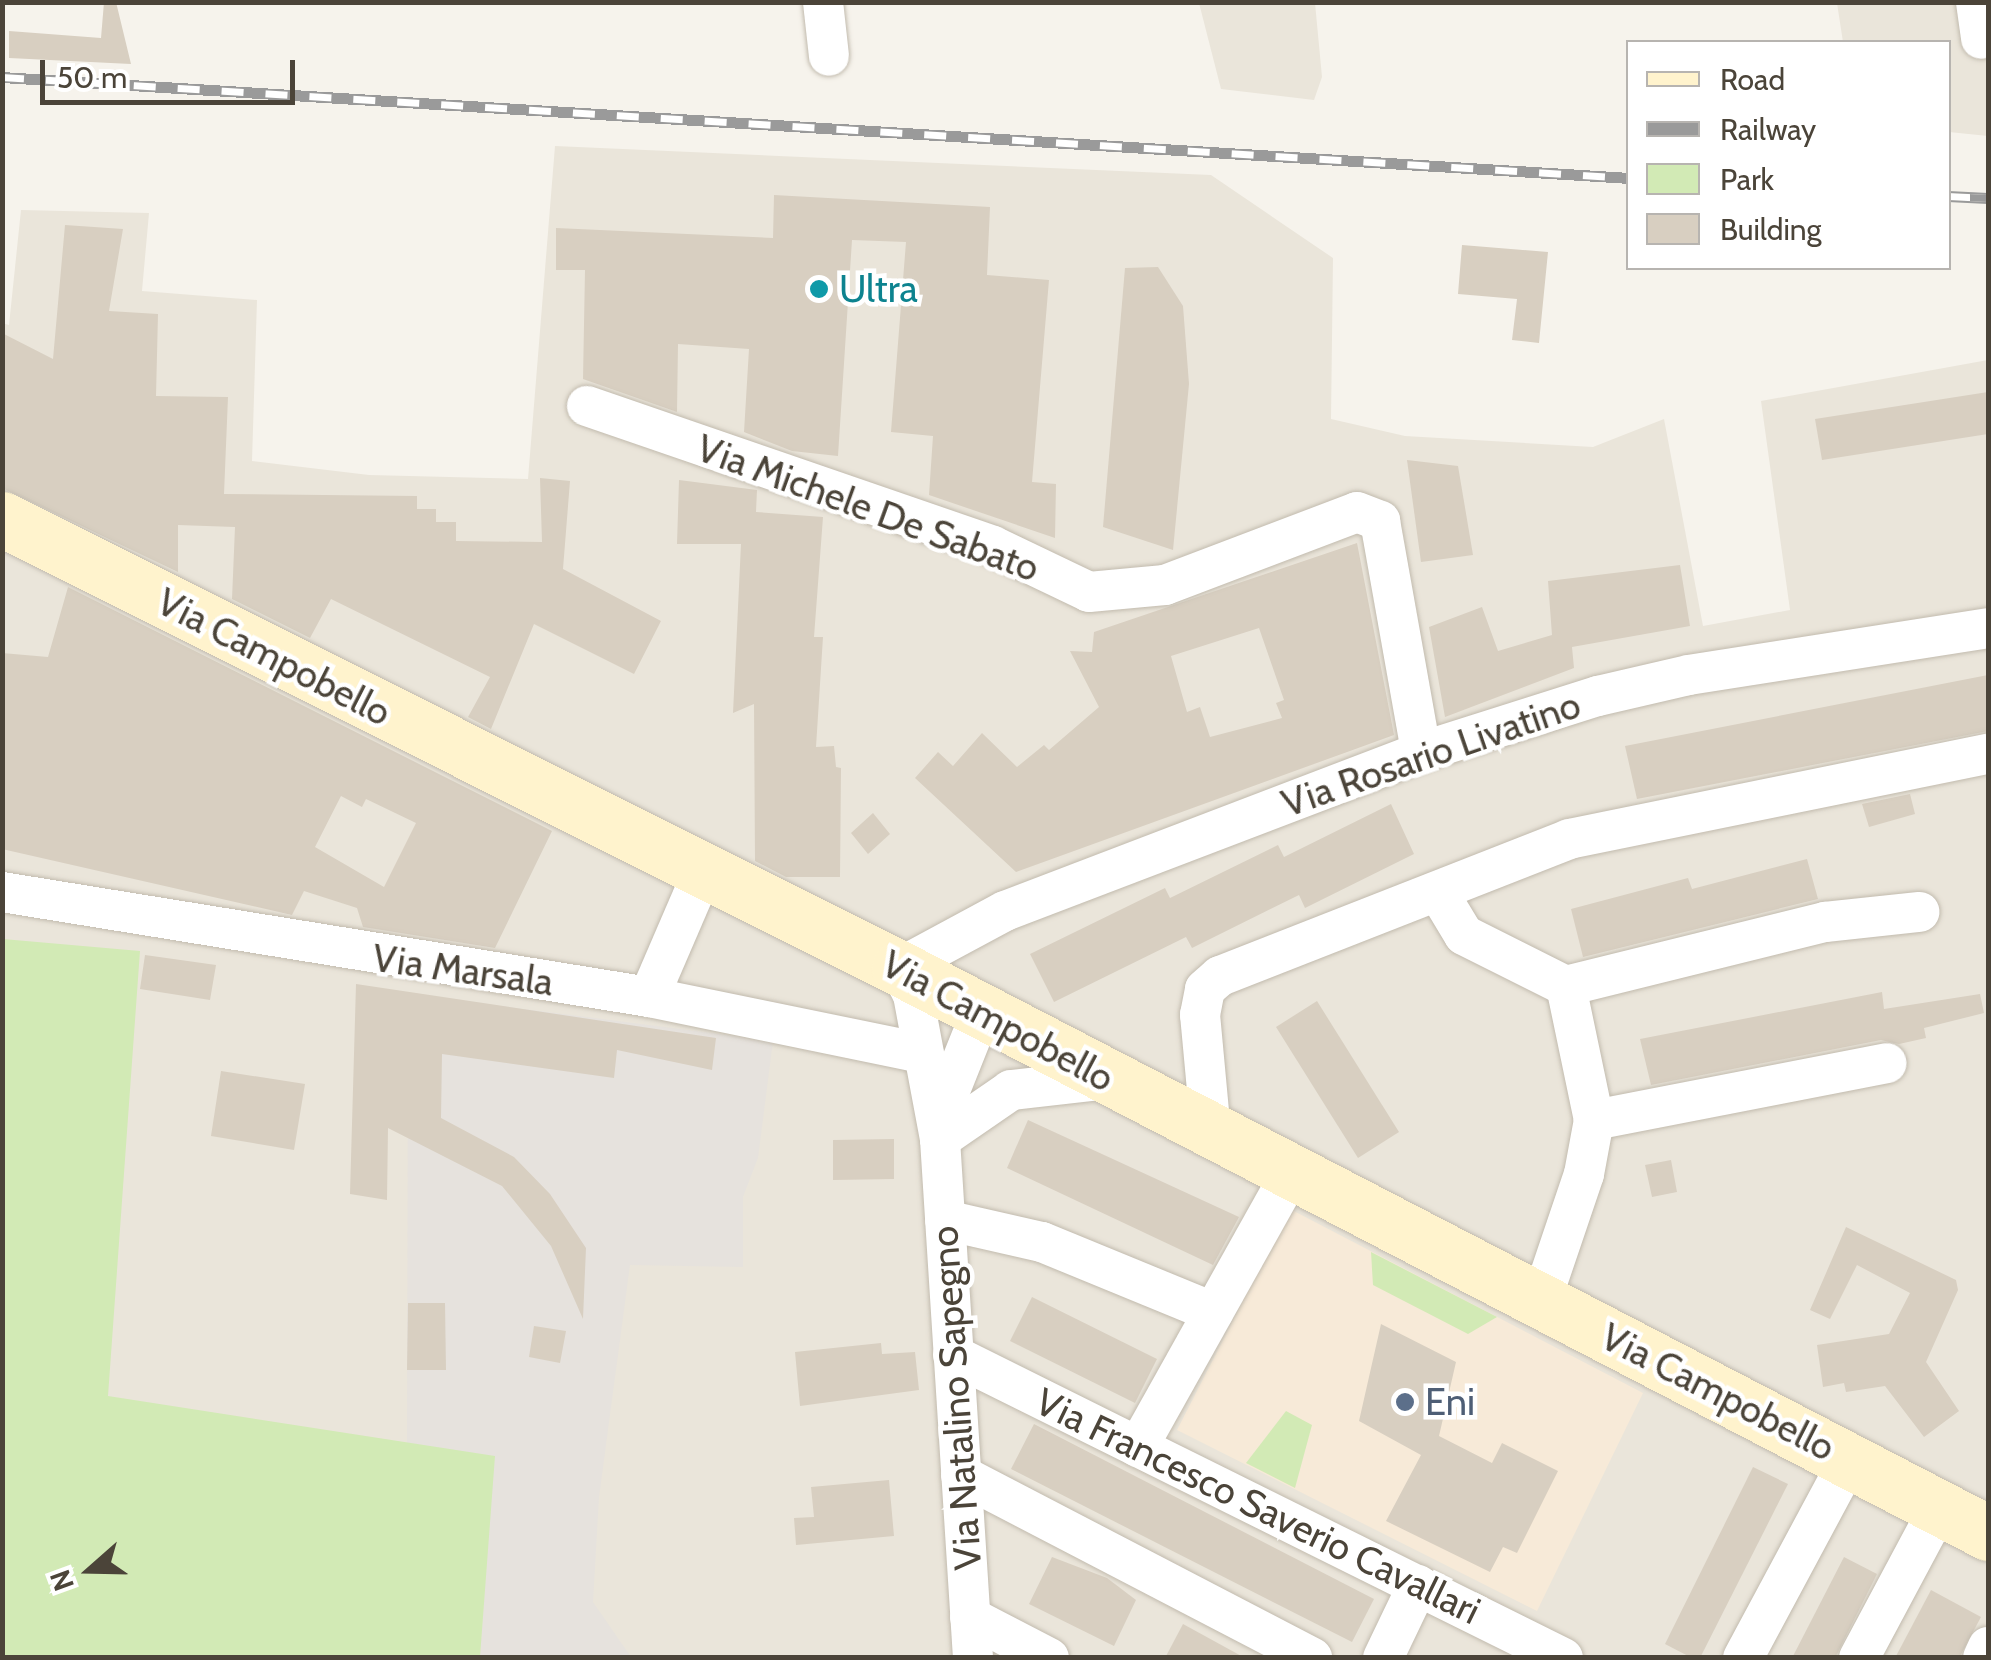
<!DOCTYPE html>
<html>
<head>
<meta charset="utf-8">
<style>
	body { margin:0 }
	#map { position:relative; width:1991px; height:1660px; overflow:hidden; background:#f6f3ec; font-family:Cabin,sans-serif }
	div>[style] { position:absolute }
	.residential>* { inset:0; background:#eae5da }
	.commercial>* { inset:0; background:#f7ead8 }
	.industrial>* { inset:0; background:#e6e2dd }
	.green>* { inset:0; background:#d2eab5 }
	.building>* { inset:0; background:#d8cfc1 }
	.roads { filter:drop-shadow(0 0 2px #c2bbae) drop-shadow(0 0 2px #c2bbae) }
	.minor>* { height:40px; margin:-20px; padding:0 20px; transform-origin:20px; border-radius:20px; background:#fff }
	.secondary>* { height:55px; margin:-27.5px; padding:0 27.5px; transform-origin:27.5px; border-radius:27.5px; background:#fff3cd }
	.rail>* { height:11px; margin-top:-5.5px; transform-origin:0; background:repeating-linear-gradient(90deg,#fff 0 22px,#9a9a9a 0 44px); box-sizing:border-box; border-block:2px solid #9a9a9a }
	.dots>* { width:28px; height:28px; translate:-50% -50%; box-sizing:border-box; border:5px solid #fff; border-radius:50% }
	span { translate:-50% -50%; white-space:nowrap; text-align:center; line-height:1.15; -webkit-text-stroke:9px #fff; paint-order:stroke }
	.culture-label { font-size:38px; color:#0d838f }
	.left { translate:0 -50%; text-align:left }
	.street-label { font-size:38px; color:#4b4439 }
	.service-label { font-size:38px; color:#4e5e75 }
	.frame { position:absolute; inset:0; border:5px solid #4b4439; pointer-events:none }
	.legend { position:absolute; left:1626px; top:40px; width:325px; height:230px; box-sizing:border-box; background:#fff; border:2px solid #b7b4b0; margin:0; padding:12px 18px; list-style:none; font-size:30px; color:#4b4439 }
	.legend li { display:flex; align-items:center; gap:20px; height:50px }
	.legend b { width:50px; border:2px solid #b7b4b0 }
	.north { position:absolute; left:40px; top:1520px; width:100px; height:100px; -webkit-text-stroke:8px #fff; paint-order:stroke; rotate:250deg; font-size:28px; font-weight:700; line-height:40px; text-align:center; color:#4b4439 }
	.north::after { content:''; display:block; margin:auto; width:35px; height:45px; background:#4b4439; clip-path:polygon(50% 0,100% 100%,50% 72%,0 100%) }
	.scale { position:absolute; left:40px; top:60px; width:255px; height:45px; box-sizing:border-box; border:5px solid #4b4439; border-top:0; padding-left:12px; font-size:30px; line-height:35px; white-space:nowrap; color:#4b4439; -webkit-text-stroke:8px #fff; paint-order:stroke }
</style>
</head>
<body>
<div id="map">
	<div class="residential">
		<div style="clip-path:polygon(1199px 3px,1315px 3px,1322px 77px,1314px 100px,1221px 89px)"></div>
		<div style="clip-path:polygon(1837px 3px,1988px 3px,1988px 136px,1949px 132px,1948px 42px,1843px 42px)"></div>
		<div style="clip-path:polygon(555px 146px,1211px 175px,1333px 258px,1331px 419px,1405px 436px,1593px 447px,1664px 419px,1703px 626px,1790px 610px,1761px 401px,1988px 360px,1988px 1657px,3px 1657px,2px 323px,9px 325px,21px 210px,149px 213px,142px 291px,257px 300px,252px 461px,369px 475px,528px 479px)"></div>
	</div>
	<div class="commercial">
		<div style="clip-path:polygon(1290px 1209px,1643px 1393px,1537px 1611px,1177px 1430px)"></div>
	</div>
	<div class="industrial">
		<div style="clip-path:polygon(408px 994px,773px 1041px,758px 1158px,743px 1197px,743px 1267px,630px 1265px,599px 1497px,593px 1602px,631px 1657px,480px 1657px,494px 1457px,407px 1444px)"></div>
	</div>
	<div class="green">
		<div style="clip-path:polygon(3px 939px,140px 951px,108px 1396px,495px 1456px,480px 1657px,3px 1657px)"></div>
		<div style="clip-path:polygon(1371px 1252px,1497px 1317px,1468px 1334px,1373px 1285px)"></div>
		<div style="clip-path:polygon(1286px 1411px,1312px 1425px,1295px 1488px,1246px 1463px)"></div>
	</div>
	<div class="building">
		<div style="clip-path:polygon(104px 2px,116px 2px,131px 64px,9px 58px,9px 31px,101px 38px)"></div>
		<div style="clip-path:polygon(774px 195px,990px 207px,987px 275px,1049px 280px,1032px 482px,1056px 484px,1055px 538px,929px 495px,933px 436px,891px 432px,906px 242px,852px 240px,838px 456px,792px 451px,744px 432px,749px 349px,678px 344px,677px 412px,583px 379px,585px 270px,556px 270px,556px 228px,773px 238px)"></div>
		<div style="clip-path:polygon(65px 225px,123px 229px,109px 311px,158px 314px,156px 396px,228px 397px,224px 494px,417px 496px,417px 509px,436px 509px,436px 522px,456px 522px,456px 541px,542px 542px,540px 478px,570px 481px,563px 569px,661px 621px,634px 674px,534px 624px,491px 729px,468px 717px,490px 677px,331px 599px,310px 638px,232px 599px,235px 527px,178px 525px,178px 572px,2px 488px,2px 333px,53px 359px)"></div>
		<div style="clip-path:polygon(1462px 245px,1548px 252px,1539px 343px,1512px 340px,1517px 299px,1458px 294px)"></div>
		<div style="clip-path:polygon(1158px 267px,1183px 306px,1189px 384px,1173px 550px,1103px 527px,1125px 268px)"></div>
		<div style="clip-path:polygon(1988px 392px,1988px 434px,1822px 460px,1815px 419px)"></div>
		<div style="clip-path:polygon(1407px 460px,1458px 466px,1473px 555px,1421px 562px)"></div>
		<div style="clip-path:polygon(679px 480px,757px 490px,756px 512px,823px 517px,814px 637px,823px 637px,816px 747px,834px 746px,836px 767px,841px 768px,840px 877px,786px 877px,755px 861px,754px 704px,733px 713px,741px 544px,677px 544px)"></div>
		<div style="clip-path:polygon(evenodd,1357px 543px,1394px 735px,1016px 872px,915px 778px,938px 752px,953px 766px,982px 733px,1017px 767px,1044px 745px,1049px 750px,1099px 707px,1070px 651px,1092px 652px,1094px 632px,1357px 543px,1259px 628px,1284px 700px,1276px 703px,1282px 718px,1210px 737px,1200px 707px,1187px 712px,1171px 656px,1259px 628px)"></div>
		<div style="clip-path:polygon(1680px 565px,1690px 626px,1572px 647px,1574px 668px,1445px 717px,1429px 627px,1482px 607px,1498px 651px,1552px 635px,1548px 581px)"></div>
		<div style="clip-path:polygon(evenodd,68px 587px,552px 831px,495px 948px,363px 927px,357px 908px,304px 891px,292px 915px,2px 849px,2px 653px,48px 657px,68px 587px,341px 796px,362px 807px,366px 799px,416px 823px,384px 887px,315px 847px,341px 796px)"></div>
		<div style="clip-path:polygon(1988px 675px,1988px 731px,1637px 799px,1625px 746px)"></div>
		<div style="clip-path:polygon(1910px 794px,1915px 814px,1869px 827px,1862px 804px)"></div>
		<div style="clip-path:polygon(1391px 804px,1414px 854px,1305px 908px,1299px 895px,1192px 948px,1186px 937px,1054px 1002px,1030px 954px,1165px 888px,1170px 898px,1278px 845px,1284px 857px)"></div>
		<div style="clip-path:polygon(873px 813px,890px 834px,868px 854px,851px 833px)"></div>
		<div style="clip-path:polygon(1807px 859px,1818px 899px,1583px 957px,1571px 909px,1688px 878px,1692px 889px)"></div>
		<div style="clip-path:polygon(145px 955px,216px 965px,210px 1000px,140px 989px)"></div>
		<div style="clip-path:polygon(356px 984px,716px 1038px,712px 1070px,617px 1050px,614px 1078px,442px 1054px,441px 1118px,514px 1157px,550px 1194px,586px 1248px,583px 1319px,551px 1246px,502px 1186px,388px 1128px,387px 1200px,350px 1194px)"></div>
		<div style="clip-path:polygon(1882px 992px,1884px 1009px,1980px 994px,1984px 1013px,1924px 1028px,1926px 1038px,1899px 1044px,1881px 1040px,1651px 1085px,1640px 1039px)"></div>
		<div style="clip-path:polygon(1317px 1001px,1399px 1132px,1358px 1158px,1276px 1027px)"></div>
		<div style="clip-path:polygon(221px 1071px,305px 1084px,294px 1150px,211px 1136px)"></div>
		<div style="clip-path:polygon(1028px 1120px,1239px 1217px,1213px 1265px,1007px 1168px)"></div>
		<div style="clip-path:polygon(894px 1139px,894px 1179px,833px 1180px,833px 1140px)"></div>
		<div style="clip-path:polygon(1671px 1160px,1677px 1192px,1652px 1197px,1645px 1165px)"></div>
		<div style="clip-path:polygon(1846px 1227px,1956px 1280px,1958px 1290px,1926px 1362px,1959px 1411px,1924px 1437px,1885px 1386px,1846px 1392px,1844px 1383px,1823px 1387px,1817px 1345px,1889px 1334px,1910px 1293px,1857px 1265px,1830px 1319px,1810px 1310px)"></div>
		<div style="clip-path:polygon(1032px 1297px,1157px 1359px,1135px 1403px,1010px 1341px)"></div>
		<div style="clip-path:polygon(408px 1303px,445px 1303px,446px 1370px,407px 1370px)"></div>
		<div style="clip-path:polygon(1381px 1324px,1456px 1362px,1439px 1436px,1492px 1463px,1502px 1443px,1558px 1471px,1517px 1553px,1503px 1547px,1490px 1572px,1386px 1521px,1421px 1455px,1359px 1421px)"></div>
		<div style="clip-path:polygon(534px 1326px,566px 1331px,560px 1363px,529px 1357px)"></div>
		<div style="clip-path:polygon(881px 1343px,882px 1354px,915px 1352px,919px 1390px,800px 1406px,795px 1352px)"></div>
		<div style="clip-path:polygon(1034px 1424px,1374px 1599px,1352px 1642px,1011px 1469px)"></div>
		<div style="clip-path:polygon(1753px 1467px,1788px 1484px,1700px 1658px,1692px 1658px,1665px 1644px)"></div>
		<div style="clip-path:polygon(889px 1480px,894px 1536px,796px 1545px,794px 1518px,814px 1517px,811px 1487px)"></div>
		<div style="clip-path:polygon(1052px 1557px,1107px 1578px,1136px 1600px,1114px 1646px,1029px 1604px)"></div>
		<div style="clip-path:polygon(1844px 1557px,1877px 1574px,1835px 1658px,1792px 1658px)"></div>
		<div style="clip-path:polygon(1931px 1590px,1981px 1617px,1959px 1658px,1895px 1658px)"></div>
		<div style="clip-path:polygon(1183px 1624px,1245px 1658px,1165px 1658px)"></div>
	</div>
	<div class="roads">
		<div class="minor">
			<div style="left:823px;top:2px;width:54px;rotate:83.7deg"></div>
			<div style="left:1976px;top:2px;width:37px;rotate:82deg"></div>
			<div style="left:587px;top:406px;width:429px;rotate:19deg"></div>
			<div style="left:993px;top:546px;width:106px;rotate:25.6deg"></div>
			<div style="left:1089px;top:592px;width:76px;rotate:-5.3deg"></div>
			<div style="left:1165px;top:585px;width:205px;rotate:-20.8deg"></div>
			<div style="left:1357px;top:512px;width:25px;rotate:21deg"></div>
			<div style="left:1380px;top:521px;width:235px;rotate:79.9deg"></div>
			<div style="left:2px;top:892px;width:655px;rotate:9.22deg"></div>
			<div style="left:649px;top:997px;width:280px;rotate:11.6deg"></div>
			<div style="left:1438px;top:892px;width:50px;rotate:58.8deg"></div>
			<div style="left:1464px;top:935px;width:114px;rotate:26.6deg"></div>
			<div style="left:1566px;top:986px;width:137px;rotate:78.2deg"></div>
			<div style="left:1594px;top:1120px;width:55px;rotate:100.5deg"></div>
			<div style="left:1584px;top:1174px;width:134px;rotate:108.7deg"></div>
			<div style="left:1566px;top:986px;width:267px;rotate:-13.9deg"></div>
			<div style="left:1825px;top:922px;width:95px;rotate:-6.1deg"></div>
			<div style="left:649px;top:997px;width:134px;rotate:-66.7deg"></div>
			<div style="left:1594px;top:1120px;width:298px;rotate:-11deg"></div>
			<div style="left:1211px;top:1133px;width:119px;rotate:-95.3deg"></div>
			<div style="left:1200px;top:1015px;width:26px;rotate:-79deg"></div>
			<div style="left:1205px;top:989px;width:20px;rotate:-41deg"></div>
			<div style="left:1220px;top:976px;width:375px;rotate:-21.4deg"></div>
			<div style="left:1569px;top:839px;width:428px;rotate:-11.5deg"></div>
			<div style="left:940px;top:1139px;width:147px;rotate:-100.6deg"></div>
			<div style="left:913px;top:995px;width:30px;rotate:-117deg"></div>
			<div style="left:899px;top:968px;width:120px;rotate:-28.3deg"></div>
			<div style="left:1005px;top:911px;width:445px;rotate:-20.9deg"></div>
			<div style="left:1421px;top:752px;width:186px;rotate:-17.6deg"></div>
			<div style="left:1598px;top:696px;width:93px;rotate:-13deg"></div>
			<div style="left:1689px;top:675px;width:303px;rotate:-8.9deg"></div>
			<div style="left:940px;top:1139px;width:86px;rotate:-34.6deg"></div>
			<div style="left:1011px;top:1090px;width:97px;rotate:-6.5deg"></div>
			<div style="left:945px;top:1220px;width:99px;rotate:12.8deg"></div>
			<div style="left:1042px;top:1242px;width:185px;rotate:22.3deg"></div>
			<div style="left:953px;top:1355px;width:681px;rotate:26.41deg"></div>
			<div style="left:1138px;top:1447px;width:314px;rotate:-60.8deg"></div>
			<div style="left:961px;top:1475px;width:396px;rotate:27.5deg"></div>
			<div style="left:970px;top:1617px;width:89px;rotate:27.4deg"></div>
			<div style="left:973px;top:1658px;width:520px;rotate:-93.64deg"></div>
			<div style="left:940px;top:1139px;width:36px;rotate:-82deg"></div>
			<div style="left:945px;top:1103px;width:97px;rotate:-68.2deg"></div>
			<div style="left:1383px;top:1658px;width:81px;rotate:-64.4deg"></div>
			<div style="left:1743px;top:1658px;width:225px;rotate:-61.8deg"></div>
			<div style="left:1859px;top:1658px;width:172px;rotate:-61.9deg"></div>
			<div style="left:1983px;top:1658px;width:12px;rotate:-66deg"></div>
		</div>
		<div class="secondary">
			<div style="left:2px;top:519px;width:1003px;rotate:26.59deg"></div>
			<div style="left:899px;top:968px;width:1227px;rotate:27.42deg"></div>
		</div>
	</div>
	<div class="rail">
		<div style="left:2px;top:77px;width:1629px;rotate:3.55deg"></div>
		<div style="left:1948px;top:196px;width:40px;rotate:2.9deg"></div>
	</div>
	<div class="dots">
		<div style="left:819px;top:289px;background:#0f9aa8"></div>
		<div style="left:1405px;top:1402px;background:#5c6f8a"></div>
	</div>
	<div class="culture-label">
		<span class="left" style="left:839px;top:289px">Ultra</span>
	</div>
	<div class="street-label">
		<span style="left:868px;top:508px;rotate:20deg">Via Michele De Sabato</span>
		<span style="left:274px;top:657px;rotate:27deg">Via Campobello</span>
		<span style="left:1431px;top:754px;rotate:-19deg">Via Rosario Livatino</span>
		<span style="left:463px;top:970px;rotate:8deg">Via Marsala</span>
		<span style="left:998px;top:1021px;rotate:28deg">Via Campobello</span>
		<span style="left:1718px;top:1392px;rotate:27deg">Via Campobello</span>
		<span style="left:956px;top:1398px;rotate:-94deg">Via Natalino Sapegno</span>
		<span style="left:1258px;top:1506px;rotate:26deg">Via Francesco Saverio Cavallari</span>
	</div>
	<div class="service-label">
		<span class="left" style="left:1425px;top:1402px">Eni</span>
	</div>
	<div class="frame"></div>
	<ul class="legend">
	<li><b style="height:12px;background:#fff3cd"></b>Road</li>
	<li><b style="height:12px;background:#9a9a9a"></b>Railway</li>
	<li><b style="height:28px;background:#d2eab5"></b>Park</li>
	<li><b style="height:28px;background:#d8cfc1"></b>Building</li>
	</ul>
	<div class="north">N</div>
	<div class="scale">50 m</div>
</div>
</body>
</html>
